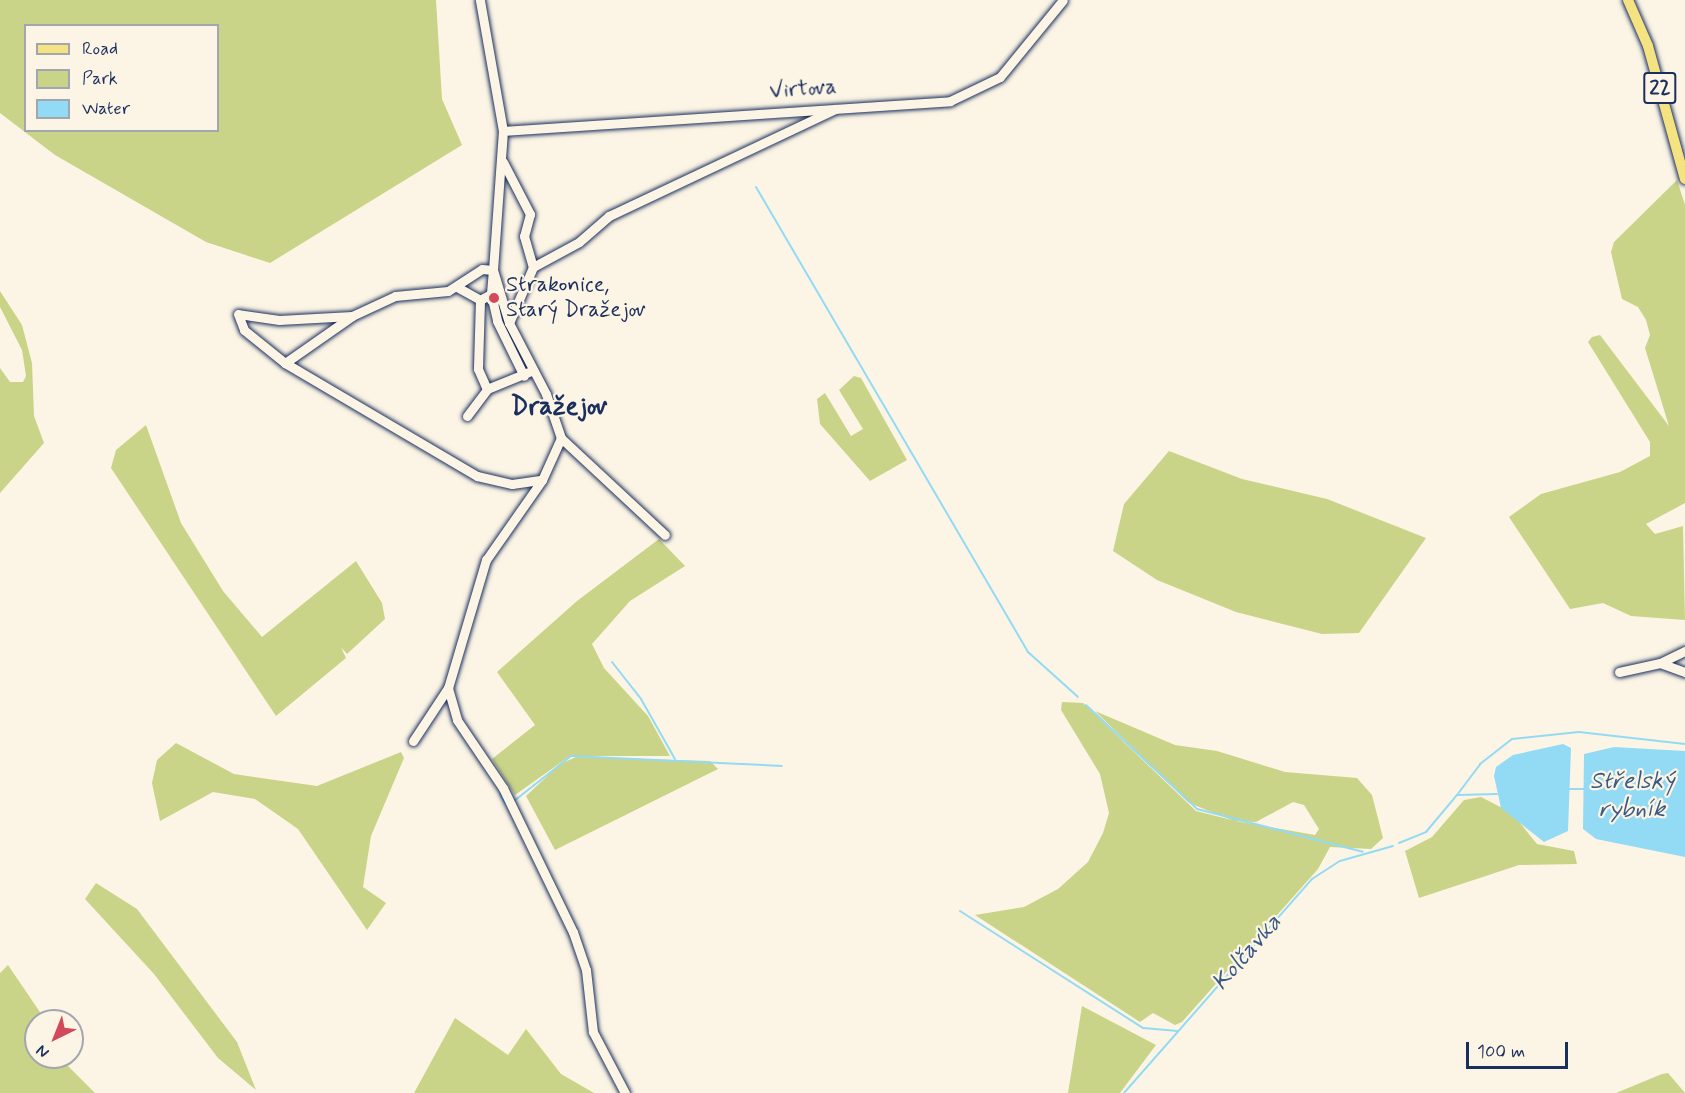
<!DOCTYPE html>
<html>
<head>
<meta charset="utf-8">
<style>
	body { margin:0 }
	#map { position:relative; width:1685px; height:1093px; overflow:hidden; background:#fcf5e5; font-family:Mynerve,sans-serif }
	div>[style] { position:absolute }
	.green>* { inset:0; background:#c9d488 }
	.water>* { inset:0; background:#93daf4 }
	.stream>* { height:2px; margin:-1px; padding:0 1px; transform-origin:1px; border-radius:1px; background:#93daf4 }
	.roads { filter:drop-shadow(0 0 2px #1b2f5e) drop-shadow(0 0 2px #1b2f5e) }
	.minor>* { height:9px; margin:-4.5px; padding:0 4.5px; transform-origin:4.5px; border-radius:4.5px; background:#fcf5e5 }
	.major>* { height:10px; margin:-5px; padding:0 5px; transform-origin:5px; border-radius:5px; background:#f5e381 }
	.dots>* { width:16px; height:16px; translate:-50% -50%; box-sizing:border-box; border:3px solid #fcf5e5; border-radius:50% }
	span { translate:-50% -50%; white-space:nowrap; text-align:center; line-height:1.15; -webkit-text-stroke:4.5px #fcf5e5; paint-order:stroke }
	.shield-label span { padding:2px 4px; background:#fcf5e5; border:2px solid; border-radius:4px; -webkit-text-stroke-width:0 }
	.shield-label { font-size:21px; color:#1b2f5e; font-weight:700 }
	.street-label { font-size:22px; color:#1b2f5e }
	.poi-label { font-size:22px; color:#1b2f5e }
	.left { translate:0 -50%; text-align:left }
	.water-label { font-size:24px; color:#395a84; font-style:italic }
	.quarter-label { font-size:26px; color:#1b2f5e; font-weight:700 }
	.legend { position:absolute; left:24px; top:24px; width:195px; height:108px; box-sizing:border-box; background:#fcf5e5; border:2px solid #a2a6af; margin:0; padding:8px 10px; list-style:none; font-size:18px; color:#1b2f5e }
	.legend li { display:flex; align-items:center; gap:12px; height:30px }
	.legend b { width:30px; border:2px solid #a2a6af }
	.north { position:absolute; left:24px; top:1009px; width:60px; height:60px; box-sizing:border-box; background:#fcf5e5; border:2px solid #a2a6af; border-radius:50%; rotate:223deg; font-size:16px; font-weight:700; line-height:24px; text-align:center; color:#1b2f5e }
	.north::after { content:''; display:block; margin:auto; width:21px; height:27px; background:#d1495b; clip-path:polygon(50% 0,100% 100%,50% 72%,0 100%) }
	.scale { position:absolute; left:1466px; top:1042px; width:102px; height:27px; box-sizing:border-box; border:3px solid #1b2f5e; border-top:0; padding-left:8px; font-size:18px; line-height:21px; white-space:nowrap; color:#1b2f5e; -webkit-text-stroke:4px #fcf5e5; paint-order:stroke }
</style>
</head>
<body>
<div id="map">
	<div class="green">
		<div style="clip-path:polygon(evenodd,0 0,436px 0,442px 99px,462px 145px,270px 263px,206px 242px,55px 155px,0 113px,0 0,26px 26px,218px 26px,218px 130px,26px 130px,26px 26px)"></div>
		<div style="clip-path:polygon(1677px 180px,1685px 205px,1685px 503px,1646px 524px,1655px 534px,1683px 526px,1685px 620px,1631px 616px,1603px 603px,1570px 609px,1509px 517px,1541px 494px,1620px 472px,1650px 456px,1650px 442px,1588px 342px,1592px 337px,1600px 335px,1669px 426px,1645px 348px,1650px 335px,1646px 320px,1638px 307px,1622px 299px,1611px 252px,1614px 242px)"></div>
		<div style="clip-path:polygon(0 291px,22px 325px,32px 363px,34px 416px,44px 443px,0 493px,0 368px,10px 382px,23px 382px,26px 376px,22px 350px,0 307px)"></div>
		<div style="clip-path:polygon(854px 376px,861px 378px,907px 460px,870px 481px,820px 424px,817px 399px,825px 393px,851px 436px,863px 429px,839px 390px)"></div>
		<div style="clip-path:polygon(146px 425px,181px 523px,223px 591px,262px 637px,356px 561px,382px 603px,385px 619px,347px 654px,341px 647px,346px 658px,276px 716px,111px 468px,116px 450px)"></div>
		<div style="clip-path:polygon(1169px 451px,1242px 479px,1327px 499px,1426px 538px,1359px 633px,1322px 634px,1236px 612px,1157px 580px,1113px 551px,1124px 504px)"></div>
		<div style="clip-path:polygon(659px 539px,685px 566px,630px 601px,592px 644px,604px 668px,648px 716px,670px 756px,570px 756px,515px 795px,492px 759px,535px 725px,497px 672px,577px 601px)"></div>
		<div style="clip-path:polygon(evenodd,1062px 702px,1083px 703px,1196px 811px,1232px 820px,1189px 803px,1095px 711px,1175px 745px,1217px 751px,1285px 772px,1357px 778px,1372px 795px,1383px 838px,1371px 849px,1330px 847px,1318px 869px,1182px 1022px,1175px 1025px,1153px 1013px,1140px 1022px,975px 915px,1024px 907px,1058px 889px,1088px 862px,1103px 833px,1109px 813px,1100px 774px,1061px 710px,1062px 702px,1293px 802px,1304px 805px,1319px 829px,1315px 835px,1236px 821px,1256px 822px,1293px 802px)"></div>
		<div style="clip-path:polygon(176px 743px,234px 774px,317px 786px,401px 752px,404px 758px,371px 836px,363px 887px,386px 903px,367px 930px,298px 829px,255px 799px,213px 792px,160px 821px,152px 783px,157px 760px)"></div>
		<div style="clip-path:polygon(576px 757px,710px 761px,718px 769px,555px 850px,526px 796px,560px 764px)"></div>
		<div style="clip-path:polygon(1481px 797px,1512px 813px,1537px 844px,1574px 851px,1577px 864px,1519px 865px,1419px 898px,1405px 851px,1432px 837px,1464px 800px)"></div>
		<div style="clip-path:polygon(96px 883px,137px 909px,237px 1042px,256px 1090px,218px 1058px,154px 974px,85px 899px)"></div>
		<div style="clip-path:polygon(8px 965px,46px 1021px,36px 1021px,36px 1057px,59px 1057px,95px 1093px,0 1093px,0 973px)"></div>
		<div style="clip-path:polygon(1082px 1006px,1156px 1045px,1120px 1093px,1068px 1093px)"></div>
		<div style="clip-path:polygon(455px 1018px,508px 1055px,526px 1029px,561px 1074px,594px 1093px,414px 1093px)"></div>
		<div style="clip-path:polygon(1668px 1073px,1685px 1093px,1616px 1093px,1662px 1074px)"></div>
	</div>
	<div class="water">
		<div style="clip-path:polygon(1563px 744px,1571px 748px,1568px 831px,1544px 842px,1501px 808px,1494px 776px,1496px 767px,1513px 755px)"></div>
		<div style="clip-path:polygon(1614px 747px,1685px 751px,1685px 857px,1596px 839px,1583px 829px,1584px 754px)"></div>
	</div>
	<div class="stream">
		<div style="left:756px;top:187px;width:539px;rotate:59.67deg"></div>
		<div style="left:1028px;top:652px;width:67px;rotate:42deg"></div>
		<div style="left:612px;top:662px;width:47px;rotate:51.9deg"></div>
		<div style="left:641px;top:699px;width:69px;rotate:60.5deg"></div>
		<div style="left:1086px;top:705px;width:152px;rotate:43.1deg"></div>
		<div style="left:1197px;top:809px;width:171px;rotate:14.5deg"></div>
		<div style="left:1568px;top:789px;width:16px"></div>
		<div style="left:500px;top:794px;width:10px;rotate:61deg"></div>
		<div style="left:1457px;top:795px;width:39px;rotate:-53deg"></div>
		<div style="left:1480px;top:764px;width:41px;rotate:-38deg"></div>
		<div style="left:1512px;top:739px;width:67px;rotate:-6deg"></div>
		<div style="left:1579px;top:732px;width:107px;rotate:6.5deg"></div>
		<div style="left:514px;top:801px;width:73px;rotate:-38.3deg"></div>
		<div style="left:571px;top:756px;width:211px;rotate:2.7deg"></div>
		<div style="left:1399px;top:843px;width:29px;rotate:-22deg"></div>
		<div style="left:1426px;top:832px;width:48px;rotate:-50deg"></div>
		<div style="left:1457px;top:795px;width:40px;rotate:-1.4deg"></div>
		<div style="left:960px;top:911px;width:217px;rotate:32.6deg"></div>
		<div style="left:1143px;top:1028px;width:35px;rotate:5deg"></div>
		<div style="left:1124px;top:1093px;width:285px;rotate:-48.7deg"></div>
		<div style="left:1312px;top:879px;width:33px;rotate:-33deg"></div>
		<div style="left:1340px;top:861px;width:55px;rotate:-15.8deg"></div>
	</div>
	<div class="roads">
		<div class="minor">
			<div style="left:503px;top:131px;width:448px;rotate:-3.8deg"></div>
			<div style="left:950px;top:101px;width:55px;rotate:-25.6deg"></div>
			<div style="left:1000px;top:77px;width:99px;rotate:-50.7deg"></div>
			<div style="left:503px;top:162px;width:59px;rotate:62.6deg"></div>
			<div style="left:530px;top:214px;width:23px;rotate:105deg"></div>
			<div style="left:524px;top:236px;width:32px;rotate:74deg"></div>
			<div style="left:457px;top:287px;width:26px;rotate:29deg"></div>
			<div style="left:480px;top:300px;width:13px;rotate:-29deg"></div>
			<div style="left:491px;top:294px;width:28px;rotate:77deg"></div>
			<div style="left:497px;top:321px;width:61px;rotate:63.9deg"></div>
			<div style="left:480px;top:300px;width:69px;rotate:91.7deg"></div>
			<div style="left:478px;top:369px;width:22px;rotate:66deg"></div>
			<div style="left:487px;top:389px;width:48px;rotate:-22.2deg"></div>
			<div style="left:352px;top:316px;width:73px;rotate:176.9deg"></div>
			<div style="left:279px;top:320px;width:41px;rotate:-171.7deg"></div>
			<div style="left:238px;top:314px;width:17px;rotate:69deg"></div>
			<div style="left:244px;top:330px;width:53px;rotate:38.8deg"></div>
			<div style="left:285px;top:363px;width:223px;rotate:30.5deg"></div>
			<div style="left:477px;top:476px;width:36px;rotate:13deg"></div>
			<div style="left:512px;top:484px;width:30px;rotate:-8deg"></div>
			<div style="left:509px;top:323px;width:61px;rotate:-66.8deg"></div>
			<div style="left:533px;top:267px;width:52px;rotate:-28.5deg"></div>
			<div style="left:579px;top:242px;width:40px;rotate:-41deg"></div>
			<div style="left:609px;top:216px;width:250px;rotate:-25.3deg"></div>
			<div style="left:285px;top:363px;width:82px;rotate:-35deg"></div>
			<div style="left:352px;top:316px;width:47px;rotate:-24.9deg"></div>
			<div style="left:395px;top:296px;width:53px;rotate:-5.4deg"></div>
			<div style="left:448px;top:291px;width:40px;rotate:-32.9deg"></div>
			<div style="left:482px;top:269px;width:11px;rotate:5deg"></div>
			<div style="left:493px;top:270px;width:24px;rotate:95deg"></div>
			<div style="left:467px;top:416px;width:34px;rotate:-53deg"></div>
			<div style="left:561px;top:438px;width:142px;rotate:43deg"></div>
			<div style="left:1660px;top:663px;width:28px;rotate:-26deg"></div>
			<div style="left:1619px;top:672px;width:42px;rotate:-12.4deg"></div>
			<div style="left:1660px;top:663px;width:27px;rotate:20deg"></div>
			<div style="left:448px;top:688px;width:33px;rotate:74deg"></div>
			<div style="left:457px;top:720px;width:82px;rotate:55.9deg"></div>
			<div style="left:503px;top:788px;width:160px;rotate:64.1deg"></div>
			<div style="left:573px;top:932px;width:40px;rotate:71.1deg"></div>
			<div style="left:586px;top:970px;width:62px;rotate:83.6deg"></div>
			<div style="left:593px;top:1032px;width:69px;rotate:62.3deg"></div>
			<div style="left:413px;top:741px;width:64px;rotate:-56.6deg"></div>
			<div style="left:448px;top:688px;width:134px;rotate:-73.5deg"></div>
			<div style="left:486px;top:560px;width:98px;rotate:-55deg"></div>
			<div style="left:542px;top:480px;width:46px;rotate:-65.7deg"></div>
			<div style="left:561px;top:438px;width:46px;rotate:-108.8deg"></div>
			<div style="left:546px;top:394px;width:80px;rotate:-117.5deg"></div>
			<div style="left:509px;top:323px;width:55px;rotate:-106.8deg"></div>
			<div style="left:493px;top:270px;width:139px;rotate:-85.9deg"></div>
			<div style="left:503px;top:131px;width:133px;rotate:-100deg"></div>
		</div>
		<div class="major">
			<div style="left:1628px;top:0;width:50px;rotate:66.5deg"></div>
			<div style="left:1648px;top:46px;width:138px;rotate:74.5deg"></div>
		</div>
	</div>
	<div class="dots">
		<div style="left:494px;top:298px;background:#d1495b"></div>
	</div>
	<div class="shield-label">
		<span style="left:1660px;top:88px">22</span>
	</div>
	<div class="street-label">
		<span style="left:803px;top:90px;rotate:-4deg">Virtova</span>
	</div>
	<div class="poi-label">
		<span class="left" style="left:506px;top:298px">Strakonice,<br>Starý Dražejov</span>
	</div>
	<div class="water-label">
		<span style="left:1632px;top:796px">Střelský<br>rybník</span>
		<span style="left:1247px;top:953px;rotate:-49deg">Kolčavka</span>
	</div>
	<div class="quarter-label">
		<span style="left:559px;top:408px">Dražejov</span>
	</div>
	<ul class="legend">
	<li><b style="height:8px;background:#f5e381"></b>Road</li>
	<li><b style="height:16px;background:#c9d488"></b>Park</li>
	<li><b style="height:16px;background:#93daf4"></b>Water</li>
	</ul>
	<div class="north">N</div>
	<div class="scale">100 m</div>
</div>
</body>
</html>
